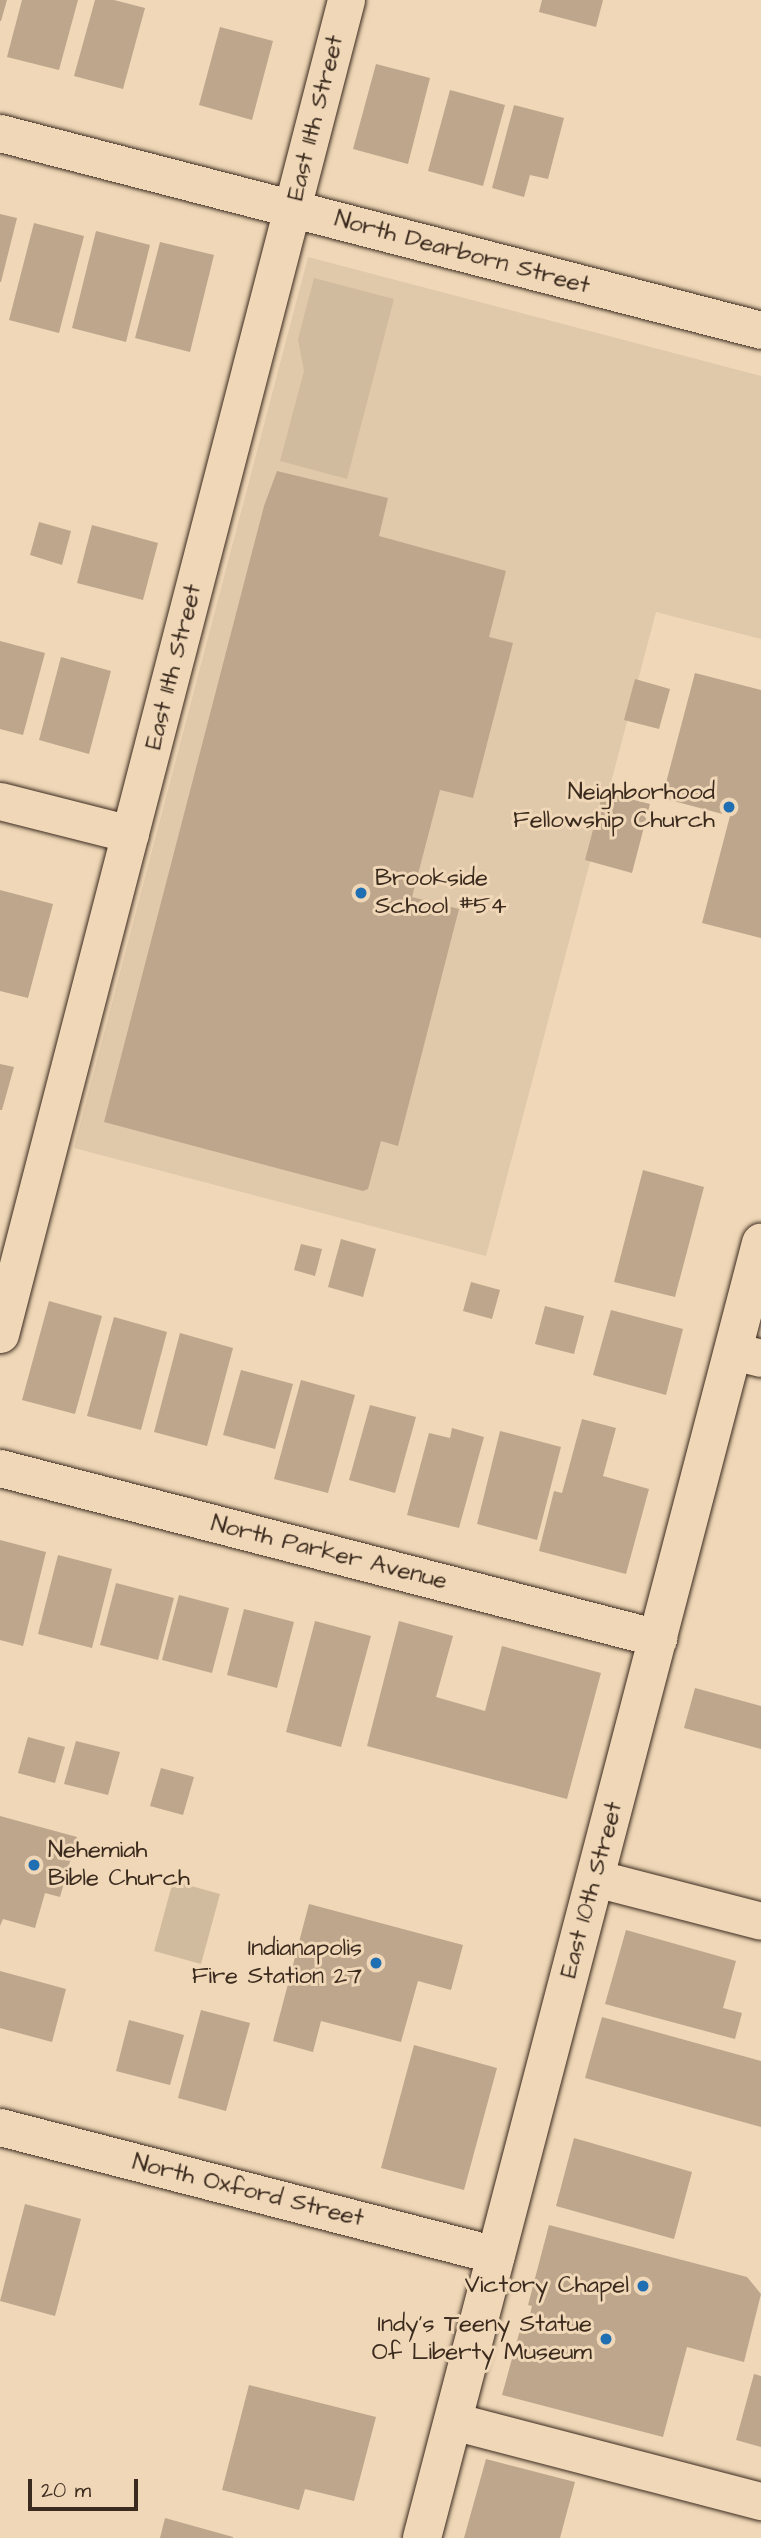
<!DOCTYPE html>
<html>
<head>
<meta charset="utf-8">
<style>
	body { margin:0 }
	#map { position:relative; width:761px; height:2538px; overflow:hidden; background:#efd7b7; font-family:"Architects Daughter",sans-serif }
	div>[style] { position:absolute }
	.built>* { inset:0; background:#e0c8aa }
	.green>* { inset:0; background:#d1bb9e }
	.building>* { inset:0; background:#bda68c }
	.roads { filter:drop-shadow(0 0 2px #3b2a1e) drop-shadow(0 0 2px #3b2a1e) }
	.minor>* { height:37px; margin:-18.5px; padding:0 18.5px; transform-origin:18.5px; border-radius:18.5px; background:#efd7b7 }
	.secondary>* { height:38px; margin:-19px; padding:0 19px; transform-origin:19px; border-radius:19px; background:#efd7b7 }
	.dots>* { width:19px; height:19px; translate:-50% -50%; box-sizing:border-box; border:4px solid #efd7b7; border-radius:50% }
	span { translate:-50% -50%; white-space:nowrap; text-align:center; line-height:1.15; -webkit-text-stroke:6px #efd7b7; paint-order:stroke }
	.street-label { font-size:24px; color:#3b2a1e }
	.poi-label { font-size:24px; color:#3b2a1e }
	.right { translate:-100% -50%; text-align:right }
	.left { translate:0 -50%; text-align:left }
	.scale { position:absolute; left:28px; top:2479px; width:110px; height:32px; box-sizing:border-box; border:4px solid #3b2a1e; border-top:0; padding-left:9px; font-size:21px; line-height:24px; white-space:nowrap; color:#3b2a1e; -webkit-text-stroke:5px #efd7b7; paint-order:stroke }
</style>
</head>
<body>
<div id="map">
	<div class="built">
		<div style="clip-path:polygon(308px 257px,761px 376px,761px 639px,656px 612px,486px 1256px,74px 1148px)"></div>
	</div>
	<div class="green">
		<div style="clip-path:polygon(314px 278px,394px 299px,347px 479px,280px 461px,304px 371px,298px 339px)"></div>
		<div style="clip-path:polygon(173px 1881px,220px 1894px,201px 1964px,154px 1951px)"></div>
	</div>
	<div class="building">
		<div style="clip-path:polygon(0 0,7px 0,1px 21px,0 21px)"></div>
		<div style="clip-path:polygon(22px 0,78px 0,59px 70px,7px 57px)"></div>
		<div style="clip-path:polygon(95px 0,114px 0,145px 8px,123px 89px,74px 76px)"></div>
		<div style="clip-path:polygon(542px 0,603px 0,596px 27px,539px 12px)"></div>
		<div style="clip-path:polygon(220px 27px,273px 41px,252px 120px,199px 105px)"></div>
		<div style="clip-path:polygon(376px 64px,430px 78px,408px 164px,353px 149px)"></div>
		<div style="clip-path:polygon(450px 90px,505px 105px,483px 186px,428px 171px)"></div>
		<div style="clip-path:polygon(514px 105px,564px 118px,548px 179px,530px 175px,524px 197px,492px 188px)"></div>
		<div style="clip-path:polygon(0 214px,17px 218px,1px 282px,0 282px)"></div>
		<div style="clip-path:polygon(34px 223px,84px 236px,59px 333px,9px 320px)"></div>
		<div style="clip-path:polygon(96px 231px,150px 245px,126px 342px,72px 328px)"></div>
		<div style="clip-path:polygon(160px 242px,214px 255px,190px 352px,135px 338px)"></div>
		<div style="clip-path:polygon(277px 471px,388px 498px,379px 536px,506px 571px,489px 637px,513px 643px,473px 798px,440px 790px,412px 897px,459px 909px,398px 1146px,381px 1141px,368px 1189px,363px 1191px,104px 1122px,264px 506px)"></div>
		<div style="clip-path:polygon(39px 522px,71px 531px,62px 565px,30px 555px)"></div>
		<div style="clip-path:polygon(92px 525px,158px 543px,143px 600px,77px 583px)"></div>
		<div style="clip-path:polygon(0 641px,45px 653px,23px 735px,0 729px)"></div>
		<div style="clip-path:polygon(61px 657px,111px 671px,89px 754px,39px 740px)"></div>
		<div style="clip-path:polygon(695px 673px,761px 690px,761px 938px,702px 923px,730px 816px,662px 798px)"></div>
		<div style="clip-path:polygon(635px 679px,670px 689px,659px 729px,624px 720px)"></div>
		<div style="clip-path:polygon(603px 792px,650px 804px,632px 873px,585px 860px)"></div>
		<div style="clip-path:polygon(0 890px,53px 904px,28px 998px,0 991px)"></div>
		<div style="clip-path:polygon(0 1064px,14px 1067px,2px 1110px,0 1110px)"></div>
		<div style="clip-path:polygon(643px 1170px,704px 1187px,675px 1297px,614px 1282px)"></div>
		<div style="clip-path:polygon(341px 1239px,376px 1249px,363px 1297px,328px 1287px)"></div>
		<div style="clip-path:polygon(301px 1244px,322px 1249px,315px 1276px,294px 1270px)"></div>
		<div style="clip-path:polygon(471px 1282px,500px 1290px,492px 1319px,463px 1311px)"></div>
		<div style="clip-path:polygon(49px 1301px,102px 1316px,75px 1414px,22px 1400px)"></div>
		<div style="clip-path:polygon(545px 1306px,584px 1316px,574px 1354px,535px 1344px)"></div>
		<div style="clip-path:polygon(611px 1310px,683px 1329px,666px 1395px,593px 1375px)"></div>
		<div style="clip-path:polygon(114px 1317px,167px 1332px,141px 1430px,87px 1416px)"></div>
		<div style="clip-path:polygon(180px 1333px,233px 1348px,207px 1446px,154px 1432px)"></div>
		<div style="clip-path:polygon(241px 1370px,293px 1384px,275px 1449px,223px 1435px)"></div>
		<div style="clip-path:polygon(301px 1380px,355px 1395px,328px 1493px,274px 1479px)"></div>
		<div style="clip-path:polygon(370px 1405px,416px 1417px,395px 1493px,349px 1480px)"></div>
		<div style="clip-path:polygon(582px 1419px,616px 1428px,603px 1476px,649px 1489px,626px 1574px,539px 1551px,554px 1491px,562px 1493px)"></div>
		<div style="clip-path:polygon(452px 1428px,484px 1437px,459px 1528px,407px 1515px,429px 1433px,450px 1438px)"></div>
		<div style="clip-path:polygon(500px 1431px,561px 1447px,537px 1540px,477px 1524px)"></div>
		<div style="clip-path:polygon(0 1540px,46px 1552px,23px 1646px,0 1640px)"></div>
		<div style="clip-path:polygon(58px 1555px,112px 1569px,92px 1648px,38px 1634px)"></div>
		<div style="clip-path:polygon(116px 1583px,174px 1598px,158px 1660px,100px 1645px)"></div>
		<div style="clip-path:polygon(179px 1595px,229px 1608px,212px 1673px,162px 1660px)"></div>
		<div style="clip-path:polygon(244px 1609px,294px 1622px,277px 1688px,227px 1675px)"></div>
		<div style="clip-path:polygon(315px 1621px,371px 1636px,341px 1747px,286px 1732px)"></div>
		<div style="clip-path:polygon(399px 1621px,453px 1636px,436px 1697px,485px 1711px,502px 1646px,601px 1673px,567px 1799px,367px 1746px)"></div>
		<div style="clip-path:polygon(695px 1688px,761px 1706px,761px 1749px,684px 1728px)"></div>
		<div style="clip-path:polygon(28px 1737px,65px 1747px,55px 1783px,18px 1773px)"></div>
		<div style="clip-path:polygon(76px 1741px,120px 1752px,108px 1795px,64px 1784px)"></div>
		<div style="clip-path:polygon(161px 1768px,194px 1777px,183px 1815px,150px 1806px)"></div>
		<div style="clip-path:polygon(0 1816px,77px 1837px,60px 1897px,45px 1893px,35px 1928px,3px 1919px,0 1926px)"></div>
		<div style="clip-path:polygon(309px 1904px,463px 1945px,451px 1990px,418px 1981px,401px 2042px,321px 2021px,313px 2052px,273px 2041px)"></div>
		<div style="clip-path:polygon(626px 1930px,736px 1961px,723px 2008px,742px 2013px,735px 2039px,605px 2004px)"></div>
		<div style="clip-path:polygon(0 1971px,66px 1989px,52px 2042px,0 2028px)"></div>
		<div style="clip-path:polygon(201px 2010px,250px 2023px,226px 2111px,178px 2098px)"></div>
		<div style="clip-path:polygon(602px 2017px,761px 2061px,761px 2127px,585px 2078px)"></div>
		<div style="clip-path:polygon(129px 2020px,184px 2035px,170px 2085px,116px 2071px)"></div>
		<div style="clip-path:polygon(414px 2045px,497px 2068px,464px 2190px,381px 2168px)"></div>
		<div style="clip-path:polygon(574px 2138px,692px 2172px,674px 2239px,556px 2206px)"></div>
		<div style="clip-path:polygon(25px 2204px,81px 2219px,55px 2316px,0 2301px)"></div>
		<div style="clip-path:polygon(549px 2225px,747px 2277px,761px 2294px,744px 2362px,687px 2347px,663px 2437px,502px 2395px,520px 2330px,526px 2331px,532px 2306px,528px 2305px)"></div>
		<div style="clip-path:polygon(754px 2374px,761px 2376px,761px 2447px,736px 2440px)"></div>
		<div style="clip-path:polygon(249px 2385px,376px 2417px,354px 2501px,305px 2489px,299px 2510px,222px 2490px)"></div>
		<div style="clip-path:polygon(486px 2459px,575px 2482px,560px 2538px,464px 2538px)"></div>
		<div style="clip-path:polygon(165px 2518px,233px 2537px,233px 2538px,160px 2538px)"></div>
	</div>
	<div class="roads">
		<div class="minor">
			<div style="left:0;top:133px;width:786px;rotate:14.51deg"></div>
			<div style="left:0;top:801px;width:134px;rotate:14.2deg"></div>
			<div style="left:0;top:1334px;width:1378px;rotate:-75.46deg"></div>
			<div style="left:733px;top:1351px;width:29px;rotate:14deg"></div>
			<div style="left:0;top:1468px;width:680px;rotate:14.49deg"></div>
			<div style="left:595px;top:1878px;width:171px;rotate:14.5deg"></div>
			<div style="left:0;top:2127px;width:512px;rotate:14.47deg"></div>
			<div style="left:453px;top:2421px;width:318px;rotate:14.6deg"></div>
		</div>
		<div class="secondary">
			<div style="left:422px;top:2538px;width:1339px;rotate:-75.33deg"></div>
		</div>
	</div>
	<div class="dots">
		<div style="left:729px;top:807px;background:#1f6fb2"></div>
		<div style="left:361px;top:893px;background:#1f6fb2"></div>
		<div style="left:34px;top:1865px;background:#1f6fb2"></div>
		<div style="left:376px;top:1963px;background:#1f6fb2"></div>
		<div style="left:643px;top:2286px;background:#1f6fb2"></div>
		<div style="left:606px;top:2339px;background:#1f6fb2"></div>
	</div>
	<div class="street-label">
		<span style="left:316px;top:118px;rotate:-76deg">East 11th Street</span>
		<span style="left:462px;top:253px;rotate:15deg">North Dearborn Street</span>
		<span style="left:174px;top:667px;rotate:-76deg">East 11th Street</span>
		<span style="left:329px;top:1553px;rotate:14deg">North Parker Avenue</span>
		<span style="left:592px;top:1890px;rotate:-75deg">East 10th Street</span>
		<span style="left:248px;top:2191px;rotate:14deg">North Oxford Street</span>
	</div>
	<div class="poi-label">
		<span class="right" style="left:715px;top:807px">Neighborhood<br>Fellowship Church</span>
		<span class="left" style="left:375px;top:893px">Brookside<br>School #54</span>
		<span class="left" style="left:48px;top:1865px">Nehemiah<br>Bible Church</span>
		<span class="right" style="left:362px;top:1963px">Indianapolis<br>Fire Station 27</span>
		<span class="right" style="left:629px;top:2286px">Victory Chapel</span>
		<span class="right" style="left:592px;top:2339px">Indy's Teeny Statue<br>Of Liberty Museum</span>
	</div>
	<div class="scale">20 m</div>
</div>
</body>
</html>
